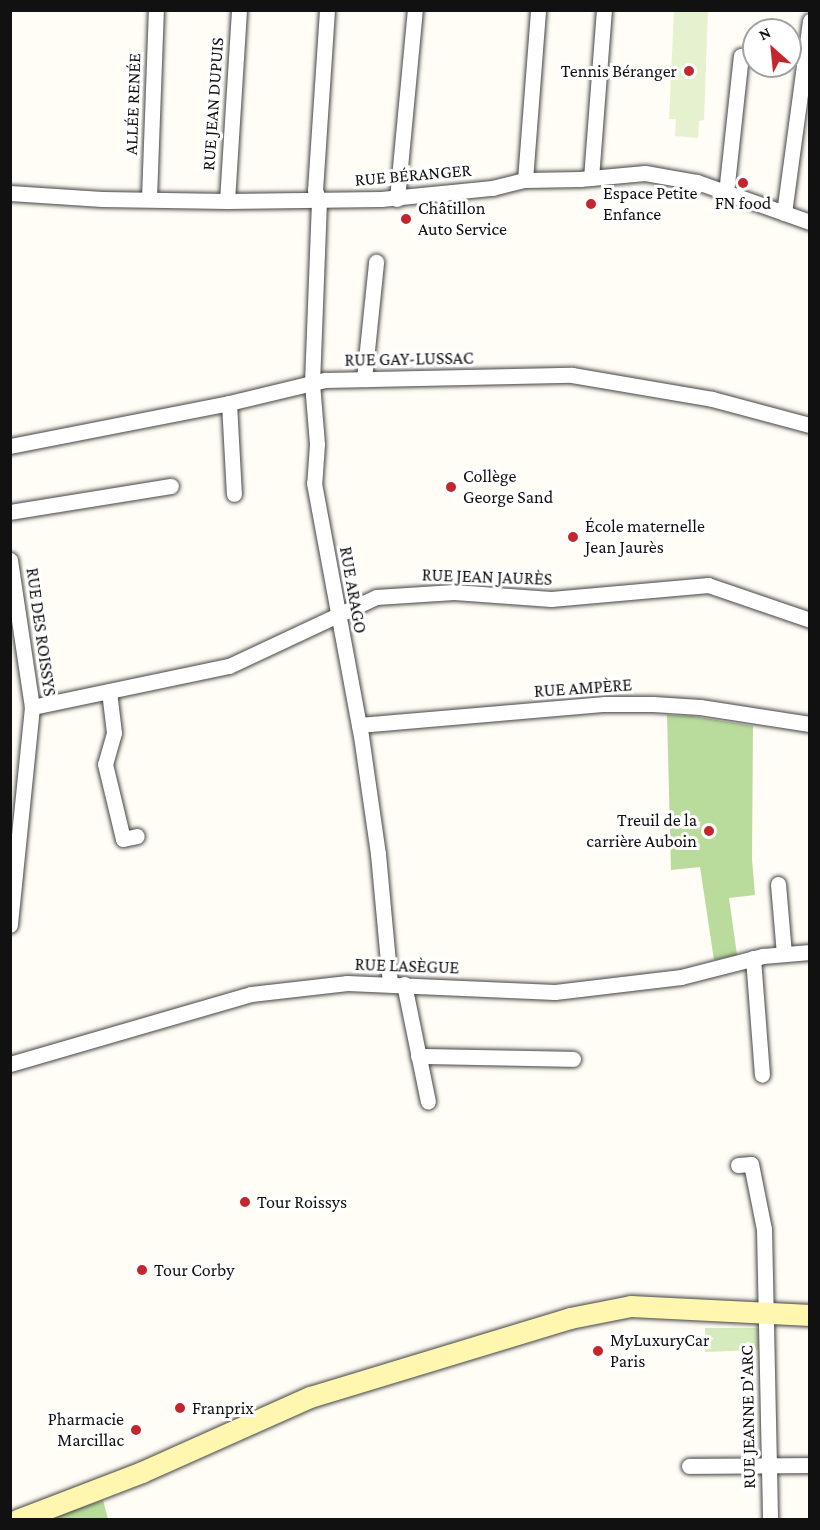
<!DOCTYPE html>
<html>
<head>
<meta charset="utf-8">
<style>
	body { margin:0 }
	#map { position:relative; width:820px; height:1530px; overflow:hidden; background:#fffdf5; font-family:"Crimson Pro",serif }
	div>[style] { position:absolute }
	.green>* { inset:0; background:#d5ebbd }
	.forest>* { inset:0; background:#b9dc9c }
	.pitch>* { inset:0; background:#e6f2cf }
	.roads { filter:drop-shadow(0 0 2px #444) drop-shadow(0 0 2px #444) }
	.minor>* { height:15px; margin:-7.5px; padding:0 7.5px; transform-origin:7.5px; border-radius:7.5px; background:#fff }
	.secondary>* { height:21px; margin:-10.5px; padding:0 10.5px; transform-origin:10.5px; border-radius:10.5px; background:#fff6b0 }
	.dots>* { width:16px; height:16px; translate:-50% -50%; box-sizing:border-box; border:3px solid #fff; border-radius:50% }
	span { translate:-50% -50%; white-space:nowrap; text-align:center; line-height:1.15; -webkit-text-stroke:6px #fff; paint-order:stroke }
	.poi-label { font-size:18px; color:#111 }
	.right { translate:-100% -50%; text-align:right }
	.left { translate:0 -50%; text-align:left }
	.street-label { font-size:18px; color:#111 }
	.frame { position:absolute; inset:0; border:12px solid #111; pointer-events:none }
	.north { position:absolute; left:742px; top:18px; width:60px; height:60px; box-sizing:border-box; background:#fff; border:2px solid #a0a0a0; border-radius:50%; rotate:333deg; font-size:16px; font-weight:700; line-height:24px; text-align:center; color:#111 }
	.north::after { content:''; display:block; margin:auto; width:21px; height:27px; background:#c4262e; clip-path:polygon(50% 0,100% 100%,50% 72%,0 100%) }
</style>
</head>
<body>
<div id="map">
	<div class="green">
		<div style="clip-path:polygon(705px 1328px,759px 1328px,759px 1350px,705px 1352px)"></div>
	</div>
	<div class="forest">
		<div style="clip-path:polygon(667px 715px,692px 716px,753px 726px,752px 859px,755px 895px,729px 898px,737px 955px,714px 960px,700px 867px,671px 870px)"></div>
		<div style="clip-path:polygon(103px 1500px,108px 1519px,49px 1519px)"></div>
	</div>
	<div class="pitch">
		<div style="clip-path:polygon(674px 11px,708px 11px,704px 120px,699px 121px,698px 138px,675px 136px,676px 119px,669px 119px)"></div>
	</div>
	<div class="roads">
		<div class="minor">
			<div style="left:327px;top:10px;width:180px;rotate:93.8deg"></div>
			<div style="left:315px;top:190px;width:12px;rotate:70deg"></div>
			<div style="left:319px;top:201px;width:182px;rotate:92.2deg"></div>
			<div style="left:312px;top:383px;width:61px;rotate:85.3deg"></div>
			<div style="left:317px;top:444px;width:39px;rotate:94deg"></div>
			<div style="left:314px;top:483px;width:257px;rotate:79.5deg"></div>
			<div style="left:361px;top:736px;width:119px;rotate:81.8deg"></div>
			<div style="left:378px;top:854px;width:131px;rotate:84.7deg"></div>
			<div style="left:591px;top:178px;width:169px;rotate:-85.6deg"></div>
			<div style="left:525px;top:180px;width:170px;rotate:-85.6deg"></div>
			<div style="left:10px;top:193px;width:92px;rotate:3.7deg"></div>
			<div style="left:102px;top:199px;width:125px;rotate:0.9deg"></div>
			<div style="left:227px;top:201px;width:154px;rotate:-0.7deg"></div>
			<div style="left:381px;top:199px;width:112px;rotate:-5.7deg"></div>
			<div style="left:492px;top:188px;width:34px;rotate:-14deg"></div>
			<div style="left:525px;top:180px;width:55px;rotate:-1deg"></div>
			<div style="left:580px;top:179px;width:65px;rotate:-5.3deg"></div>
			<div style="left:645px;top:173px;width:53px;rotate:9.8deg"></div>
			<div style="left:697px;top:182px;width:120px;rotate:19.5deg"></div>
			<div style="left:726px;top:193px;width:138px;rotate:-83.8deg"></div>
			<div style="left:149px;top:198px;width:188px;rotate:-87.9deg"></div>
			<div style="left:397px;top:199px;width:190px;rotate:-84.6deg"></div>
			<div style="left:227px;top:201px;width:191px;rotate:-86.4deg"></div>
			<div style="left:784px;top:213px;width:194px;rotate:-82.3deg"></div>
			<div style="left:364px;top:379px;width:118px;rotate:-84.1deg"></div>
			<div style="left:229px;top:403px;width:91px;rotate:86.9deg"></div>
			<div style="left:10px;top:446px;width:223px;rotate:-11.1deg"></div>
			<div style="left:229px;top:403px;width:99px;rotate:-13.5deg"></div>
			<div style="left:325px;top:380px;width:247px;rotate:-1.2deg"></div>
			<div style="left:572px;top:375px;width:142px;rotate:9.7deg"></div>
			<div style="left:712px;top:399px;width:101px;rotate:14.9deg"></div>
			<div style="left:10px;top:512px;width:163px;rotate:-9.2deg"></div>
			<div style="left:10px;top:560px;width:149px;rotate:81.5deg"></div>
			<div style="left:32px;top:707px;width:219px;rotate:95.8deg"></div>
			<div style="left:109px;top:691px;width:42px;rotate:83.2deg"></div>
			<div style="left:114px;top:733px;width:32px;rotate:106deg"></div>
			<div style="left:105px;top:764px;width:77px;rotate:76.5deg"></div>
			<div style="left:123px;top:839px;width:14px;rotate:-12deg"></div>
			<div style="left:32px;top:707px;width:201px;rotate:-11.8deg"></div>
			<div style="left:229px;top:666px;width:162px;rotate:-25.1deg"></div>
			<div style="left:376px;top:597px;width:78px;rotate:-3.7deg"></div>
			<div style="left:454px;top:592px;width:97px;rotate:4.1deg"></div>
			<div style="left:551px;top:599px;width:158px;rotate:-5.1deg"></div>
			<div style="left:708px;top:585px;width:108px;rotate:18.9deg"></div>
			<div style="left:359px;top:725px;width:247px;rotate:-4.9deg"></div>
			<div style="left:605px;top:704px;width:48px"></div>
			<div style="left:653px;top:704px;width:47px;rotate:3.7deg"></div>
			<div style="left:700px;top:707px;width:111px;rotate:8.8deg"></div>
			<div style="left:778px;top:884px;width:70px;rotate:85.1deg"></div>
			<div style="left:753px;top:958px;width:117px;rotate:85.6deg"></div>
			<div style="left:404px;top:984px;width:120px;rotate:78.5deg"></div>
			<div style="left:418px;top:1056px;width:155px;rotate:1.1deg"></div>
			<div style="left:10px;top:1064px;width:251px;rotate:-16.2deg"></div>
			<div style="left:251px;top:994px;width:97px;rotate:-6.5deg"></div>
			<div style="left:347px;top:983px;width:208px;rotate:2.5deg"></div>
			<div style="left:555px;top:992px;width:127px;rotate:-6.8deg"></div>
			<div style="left:681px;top:977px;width:85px;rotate:-14.4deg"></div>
			<div style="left:763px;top:956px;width:47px;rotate:-4.9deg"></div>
			<div style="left:738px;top:1165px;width:13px;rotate:-4deg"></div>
			<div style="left:751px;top:1164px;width:66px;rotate:78.7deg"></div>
			<div style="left:764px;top:1229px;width:291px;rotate:88.8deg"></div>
			<div style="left:689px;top:1466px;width:121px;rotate:-0.5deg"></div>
		</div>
		<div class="secondary">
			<div style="left:17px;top:1520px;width:134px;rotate:-21deg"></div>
			<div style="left:142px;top:1472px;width:184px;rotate:-24.1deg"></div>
			<div style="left:310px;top:1397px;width:272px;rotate:-16.9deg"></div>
			<div style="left:570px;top:1318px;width:62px;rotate:-11.1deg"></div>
			<div style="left:631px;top:1306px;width:179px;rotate:2.9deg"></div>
		</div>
	</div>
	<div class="dots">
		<div style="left:689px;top:71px;background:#c4262e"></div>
		<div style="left:743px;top:183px;background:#c4262e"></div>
		<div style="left:591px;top:204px;background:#c4262e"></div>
		<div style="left:406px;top:219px;background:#c4262e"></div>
		<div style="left:451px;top:487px;background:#c4262e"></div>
		<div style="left:573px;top:537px;background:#c4262e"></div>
		<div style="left:709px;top:831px;background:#c4262e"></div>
		<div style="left:245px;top:1202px;background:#c4262e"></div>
		<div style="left:142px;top:1270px;background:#c4262e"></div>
		<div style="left:598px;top:1351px;background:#c4262e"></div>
		<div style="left:180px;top:1408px;background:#c4262e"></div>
		<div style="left:136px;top:1430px;background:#c4262e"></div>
	</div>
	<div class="poi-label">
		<span class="right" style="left:677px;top:71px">Tennis Béranger</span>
		<span class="left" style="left:603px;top:204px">Espace Petite<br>Enfance</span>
		<span style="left:743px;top:203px">FN food</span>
		<span class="left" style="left:418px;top:219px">Châtillon<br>Auto Service</span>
		<span class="left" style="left:463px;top:487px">Collège<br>George Sand</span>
		<span class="left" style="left:585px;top:537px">École maternelle<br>Jean Jaurès</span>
		<span class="right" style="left:697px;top:831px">Treuil de la<br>carrière Auboin</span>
		<span class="left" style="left:257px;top:1202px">Tour Roissys</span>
		<span class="left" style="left:154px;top:1270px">Tour Corby</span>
		<span class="left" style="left:610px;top:1351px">MyLuxuryCar<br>Paris</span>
		<span class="left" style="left:192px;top:1408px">Franprix</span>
		<span class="right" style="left:124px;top:1430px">Pharmacie<br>Marcillac</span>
	</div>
	<div class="street-label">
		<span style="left:133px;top:104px;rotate:-88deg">ALLÉE RENÉE</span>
		<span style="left:213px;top:104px;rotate:-86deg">RUE JEAN DUPUIS</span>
		<span style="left:413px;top:175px;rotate:-5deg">RUE BÉRANGER</span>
		<span style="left:409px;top:359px;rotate:-1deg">RUE GAY-LUSSAC</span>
		<span style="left:487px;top:577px;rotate:2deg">RUE JEAN JAURÈS</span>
		<span style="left:353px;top:590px;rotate:80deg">RUE ARAGO</span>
		<span style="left:41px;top:632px;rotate:82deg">RUE DES ROISSYS</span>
		<span style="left:583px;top:688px;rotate:-4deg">RUE AMPÈRE</span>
		<span style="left:407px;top:966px;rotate:2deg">RUE LASÈGUE</span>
		<span style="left:748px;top:1417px;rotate:-91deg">RUE JEANNE D'ARC</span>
	</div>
	<div class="frame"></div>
	<div class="north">N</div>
</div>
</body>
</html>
